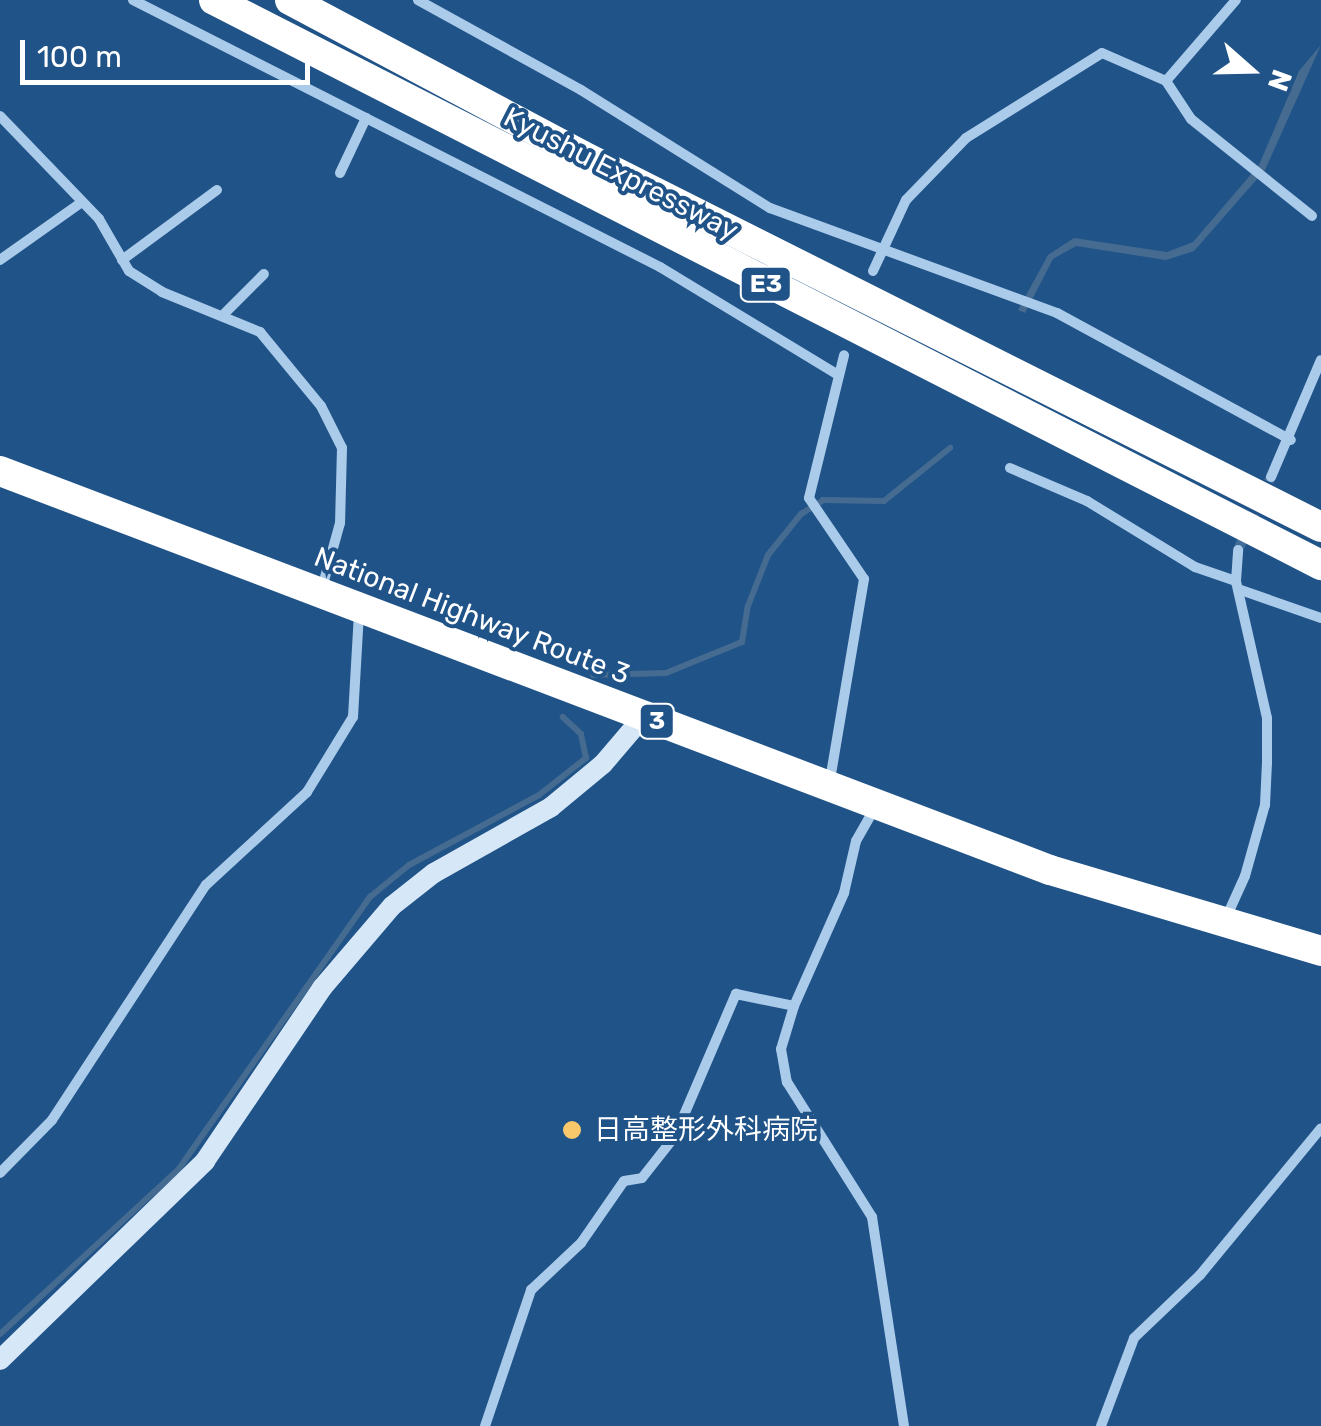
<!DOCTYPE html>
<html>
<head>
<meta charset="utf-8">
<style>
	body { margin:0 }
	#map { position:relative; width:1321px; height:1426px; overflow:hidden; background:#205388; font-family:Rubik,"Noto Sans JP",sans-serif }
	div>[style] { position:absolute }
	.water>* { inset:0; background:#466b91 }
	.stream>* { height:6px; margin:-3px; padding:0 3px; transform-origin:3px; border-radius:3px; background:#466b91 }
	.street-tunnel>* { height:10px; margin-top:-5px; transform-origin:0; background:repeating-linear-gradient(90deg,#416d9a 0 10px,transparent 0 15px) }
	.street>* { height:10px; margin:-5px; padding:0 5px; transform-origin:5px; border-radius:5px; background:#abcbeb }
	.secondary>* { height:20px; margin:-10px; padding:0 10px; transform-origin:10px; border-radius:10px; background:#d6e7f8 }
	.highway>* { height:30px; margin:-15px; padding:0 15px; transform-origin:15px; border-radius:15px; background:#fff }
	.dots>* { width:28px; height:28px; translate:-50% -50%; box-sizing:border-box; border:5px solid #205388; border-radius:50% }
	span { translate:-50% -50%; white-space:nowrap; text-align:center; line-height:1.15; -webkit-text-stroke:8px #205388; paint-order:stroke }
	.shield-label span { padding:2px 8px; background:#205388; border:2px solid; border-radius:8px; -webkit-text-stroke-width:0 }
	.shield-label { font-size:25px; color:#fff; font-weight:700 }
	.street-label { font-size:28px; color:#fff }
	.poi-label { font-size:28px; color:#fff }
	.left { translate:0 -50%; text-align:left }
	.north { position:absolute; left:1201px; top:20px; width:100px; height:100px; -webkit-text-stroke:8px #205388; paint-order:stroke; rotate:110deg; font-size:28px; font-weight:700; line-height:40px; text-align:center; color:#fff }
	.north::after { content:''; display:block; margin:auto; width:35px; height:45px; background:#fff; clip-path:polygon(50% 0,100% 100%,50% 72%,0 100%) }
	.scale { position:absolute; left:20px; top:40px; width:290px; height:45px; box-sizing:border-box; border:5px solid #fff; border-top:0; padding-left:12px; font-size:30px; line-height:35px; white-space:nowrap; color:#fff; -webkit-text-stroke:8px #205388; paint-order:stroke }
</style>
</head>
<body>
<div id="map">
	<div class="water">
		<div style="clip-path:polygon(1321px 45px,1265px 170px,1194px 251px,1166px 260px,1076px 246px,1053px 259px,1025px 313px,1018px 310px,1048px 255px,1074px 238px,1167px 252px,1193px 242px,1259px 165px,1299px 71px)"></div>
	</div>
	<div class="stream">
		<div style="left:593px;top:675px;width:73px;rotate:-1.6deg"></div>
		<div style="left:666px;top:673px;width:82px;rotate:-22.2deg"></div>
		<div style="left:742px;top:642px;width:36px;rotate:-81deg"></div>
		<div style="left:748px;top:606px;width:55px;rotate:-68.6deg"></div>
		<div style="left:768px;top:555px;width:53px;rotate:-51.2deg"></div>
		<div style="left:801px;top:514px;width:26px;rotate:-32deg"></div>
		<div style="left:823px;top:500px;width:61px;rotate:0.9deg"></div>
		<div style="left:884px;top:501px;width:85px;rotate:-38.8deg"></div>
		<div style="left:0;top:1334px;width:242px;rotate:-42.7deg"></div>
		<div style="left:178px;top:1170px;width:334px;rotate:-54.9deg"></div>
		<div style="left:370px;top:897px;width:50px;rotate:-39.4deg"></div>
		<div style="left:409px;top:865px;width:148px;rotate:-28.3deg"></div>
		<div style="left:539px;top:795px;width:60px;rotate:-38.2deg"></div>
		<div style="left:586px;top:758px;width:25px;rotate:-102deg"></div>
		<div style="left:581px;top:734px;width:25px;rotate:-137deg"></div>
	</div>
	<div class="street-tunnel">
		<div style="left:1238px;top:550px;width:80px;rotate:-65.7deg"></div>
	</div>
	<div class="street">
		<div style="left:133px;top:0;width:591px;rotate:26.87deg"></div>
		<div style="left:660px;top:267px;width:207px;rotate:31.2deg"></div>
		<div style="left:418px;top:0;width:186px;rotate:28.9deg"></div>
		<div style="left:581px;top:90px;width:223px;rotate:32deg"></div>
		<div style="left:770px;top:208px;width:306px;rotate:20.1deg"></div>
		<div style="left:1057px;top:313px;width:266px;rotate:28.5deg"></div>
		<div style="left:1166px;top:81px;width:107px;rotate:-49.2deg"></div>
		<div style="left:0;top:116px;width:143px;rotate:46.1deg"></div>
		<div style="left:99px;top:219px;width:60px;rotate:60deg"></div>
		<div style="left:129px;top:271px;width:39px;rotate:32deg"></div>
		<div style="left:162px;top:292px;width:106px;rotate:22.2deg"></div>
		<div style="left:260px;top:332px;width:96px;rotate:50.5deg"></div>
		<div style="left:321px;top:406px;width:47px;rotate:63.4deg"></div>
		<div style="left:342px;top:448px;width:75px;rotate:91.5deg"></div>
		<div style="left:340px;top:523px;width:67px;rotate:105.5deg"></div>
		<div style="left:340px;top:173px;width:61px;rotate:-64.7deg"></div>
		<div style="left:0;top:260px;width:100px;rotate:-35.3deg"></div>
		<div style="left:122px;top:260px;width:118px;rotate:-36.4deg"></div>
		<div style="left:873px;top:271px;width:78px;rotate:-65.1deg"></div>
		<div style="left:906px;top:200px;width:86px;rotate:-45.9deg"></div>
		<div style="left:966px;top:138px;width:160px;rotate:-32deg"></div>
		<div style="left:1102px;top:53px;width:70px;rotate:23.6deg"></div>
		<div style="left:1166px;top:81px;width:45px;rotate:56.7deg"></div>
		<div style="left:1191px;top:119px;width:155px;rotate:38.7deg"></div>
		<div style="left:225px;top:313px;width:55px;rotate:-45deg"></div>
		<div style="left:1010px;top:468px;width:84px;rotate:23.2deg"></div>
		<div style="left:1087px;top:501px;width:127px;rotate:31.4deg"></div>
		<div style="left:1195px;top:567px;width:43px;rotate:18.9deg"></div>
		<div style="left:1271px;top:477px;width:127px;rotate:-66.9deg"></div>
		<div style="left:1238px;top:589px;width:88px;rotate:19.3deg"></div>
		<div style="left:830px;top:780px;width:204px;rotate:-80.4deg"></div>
		<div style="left:864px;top:579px;width:98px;rotate:-124.2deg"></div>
		<div style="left:809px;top:498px;width:147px;rotate:-76.2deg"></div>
		<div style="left:1226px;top:918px;width:46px;rotate:-65.7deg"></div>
		<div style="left:1245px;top:876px;width:74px;rotate:-74.3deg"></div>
		<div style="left:1265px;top:805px;width:42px;rotate:-87.3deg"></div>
		<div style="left:1267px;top:763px;width:45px;rotate:-90deg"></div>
		<div style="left:1267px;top:718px;width:140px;rotate:-102.8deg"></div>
		<div style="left:1236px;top:581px;width:31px;rotate:-86deg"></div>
		<div style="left:794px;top:1006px;width:45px;rotate:106.8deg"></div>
		<div style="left:781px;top:1049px;width:34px;rotate:80deg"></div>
		<div style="left:787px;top:1082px;width:160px;rotate:57.8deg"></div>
		<div style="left:872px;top:1217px;width:211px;rotate:81.3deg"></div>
		<div style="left:0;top:1173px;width:74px;rotate:-45.5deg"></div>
		<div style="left:52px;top:1120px;width:281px;rotate:-56.8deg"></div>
		<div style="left:206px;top:885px;width:137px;rotate:-42.6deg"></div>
		<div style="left:307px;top:792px;width:88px;rotate:-58.5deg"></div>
		<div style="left:353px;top:717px;width:103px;rotate:-86.7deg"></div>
		<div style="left:485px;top:1426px;width:144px;rotate:-71.3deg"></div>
		<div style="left:531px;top:1290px;width:69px;rotate:-43.2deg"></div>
		<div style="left:581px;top:1243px;width:75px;rotate:-55.3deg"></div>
		<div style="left:624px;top:1181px;width:18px;rotate:-9deg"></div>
		<div style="left:642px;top:1178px;width:53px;rotate:-51.8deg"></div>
		<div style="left:675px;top:1136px;width:155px;rotate:-66.8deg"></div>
		<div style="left:736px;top:994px;width:59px;rotate:11.7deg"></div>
		<div style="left:794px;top:1006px;width:124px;rotate:-66.1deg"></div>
		<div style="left:844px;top:893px;width:53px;rotate:-77deg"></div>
		<div style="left:856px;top:841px;width:40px;rotate:-60.3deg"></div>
		<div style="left:1101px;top:1426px;width:94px;rotate:-69.4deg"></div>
		<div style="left:1134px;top:1338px;width:91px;rotate:-43.7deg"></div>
		<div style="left:1200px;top:1275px;width:190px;rotate:-50.5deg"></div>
	</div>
	<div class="secondary">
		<div style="left:0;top:1360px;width:286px;rotate:-44.1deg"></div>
		<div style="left:205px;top:1161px;width:209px;rotate:-55.9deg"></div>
		<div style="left:322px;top:988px;width:108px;rotate:-49.5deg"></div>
		<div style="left:392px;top:906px;width:53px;rotate:-38.2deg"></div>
		<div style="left:434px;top:873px;width:134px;rotate:-29.4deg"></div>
		<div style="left:551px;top:807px;width:67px;rotate:-39.6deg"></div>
		<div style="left:603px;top:764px;width:63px;rotate:-49.5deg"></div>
	</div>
	<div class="highway">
		<div style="left:214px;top:0;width:1243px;rotate:27.04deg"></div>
		<div style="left:290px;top:0;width:330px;rotate:28deg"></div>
		<div style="left:581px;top:155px;width:828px;rotate:26.69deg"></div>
		<div style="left:0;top:471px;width:1123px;rotate:20.81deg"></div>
		<div style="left:1050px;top:870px;width:283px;rotate:16.6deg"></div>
	</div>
	<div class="dots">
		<div style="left:572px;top:1130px;background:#f8c86b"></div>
	</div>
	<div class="shield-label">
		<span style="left:766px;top:284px">E3</span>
		<span style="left:657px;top:721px">3</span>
	</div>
	<div class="street-label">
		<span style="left:621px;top:174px;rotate:27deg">Kyushu Expressway</span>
		<span style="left:472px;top:616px;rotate:21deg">National Highway Route 3</span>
	</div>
	<div class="poi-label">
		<span class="left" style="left:594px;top:1130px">日高整形外科病院</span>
	</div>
	<div class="north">N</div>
	<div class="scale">100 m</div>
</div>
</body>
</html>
